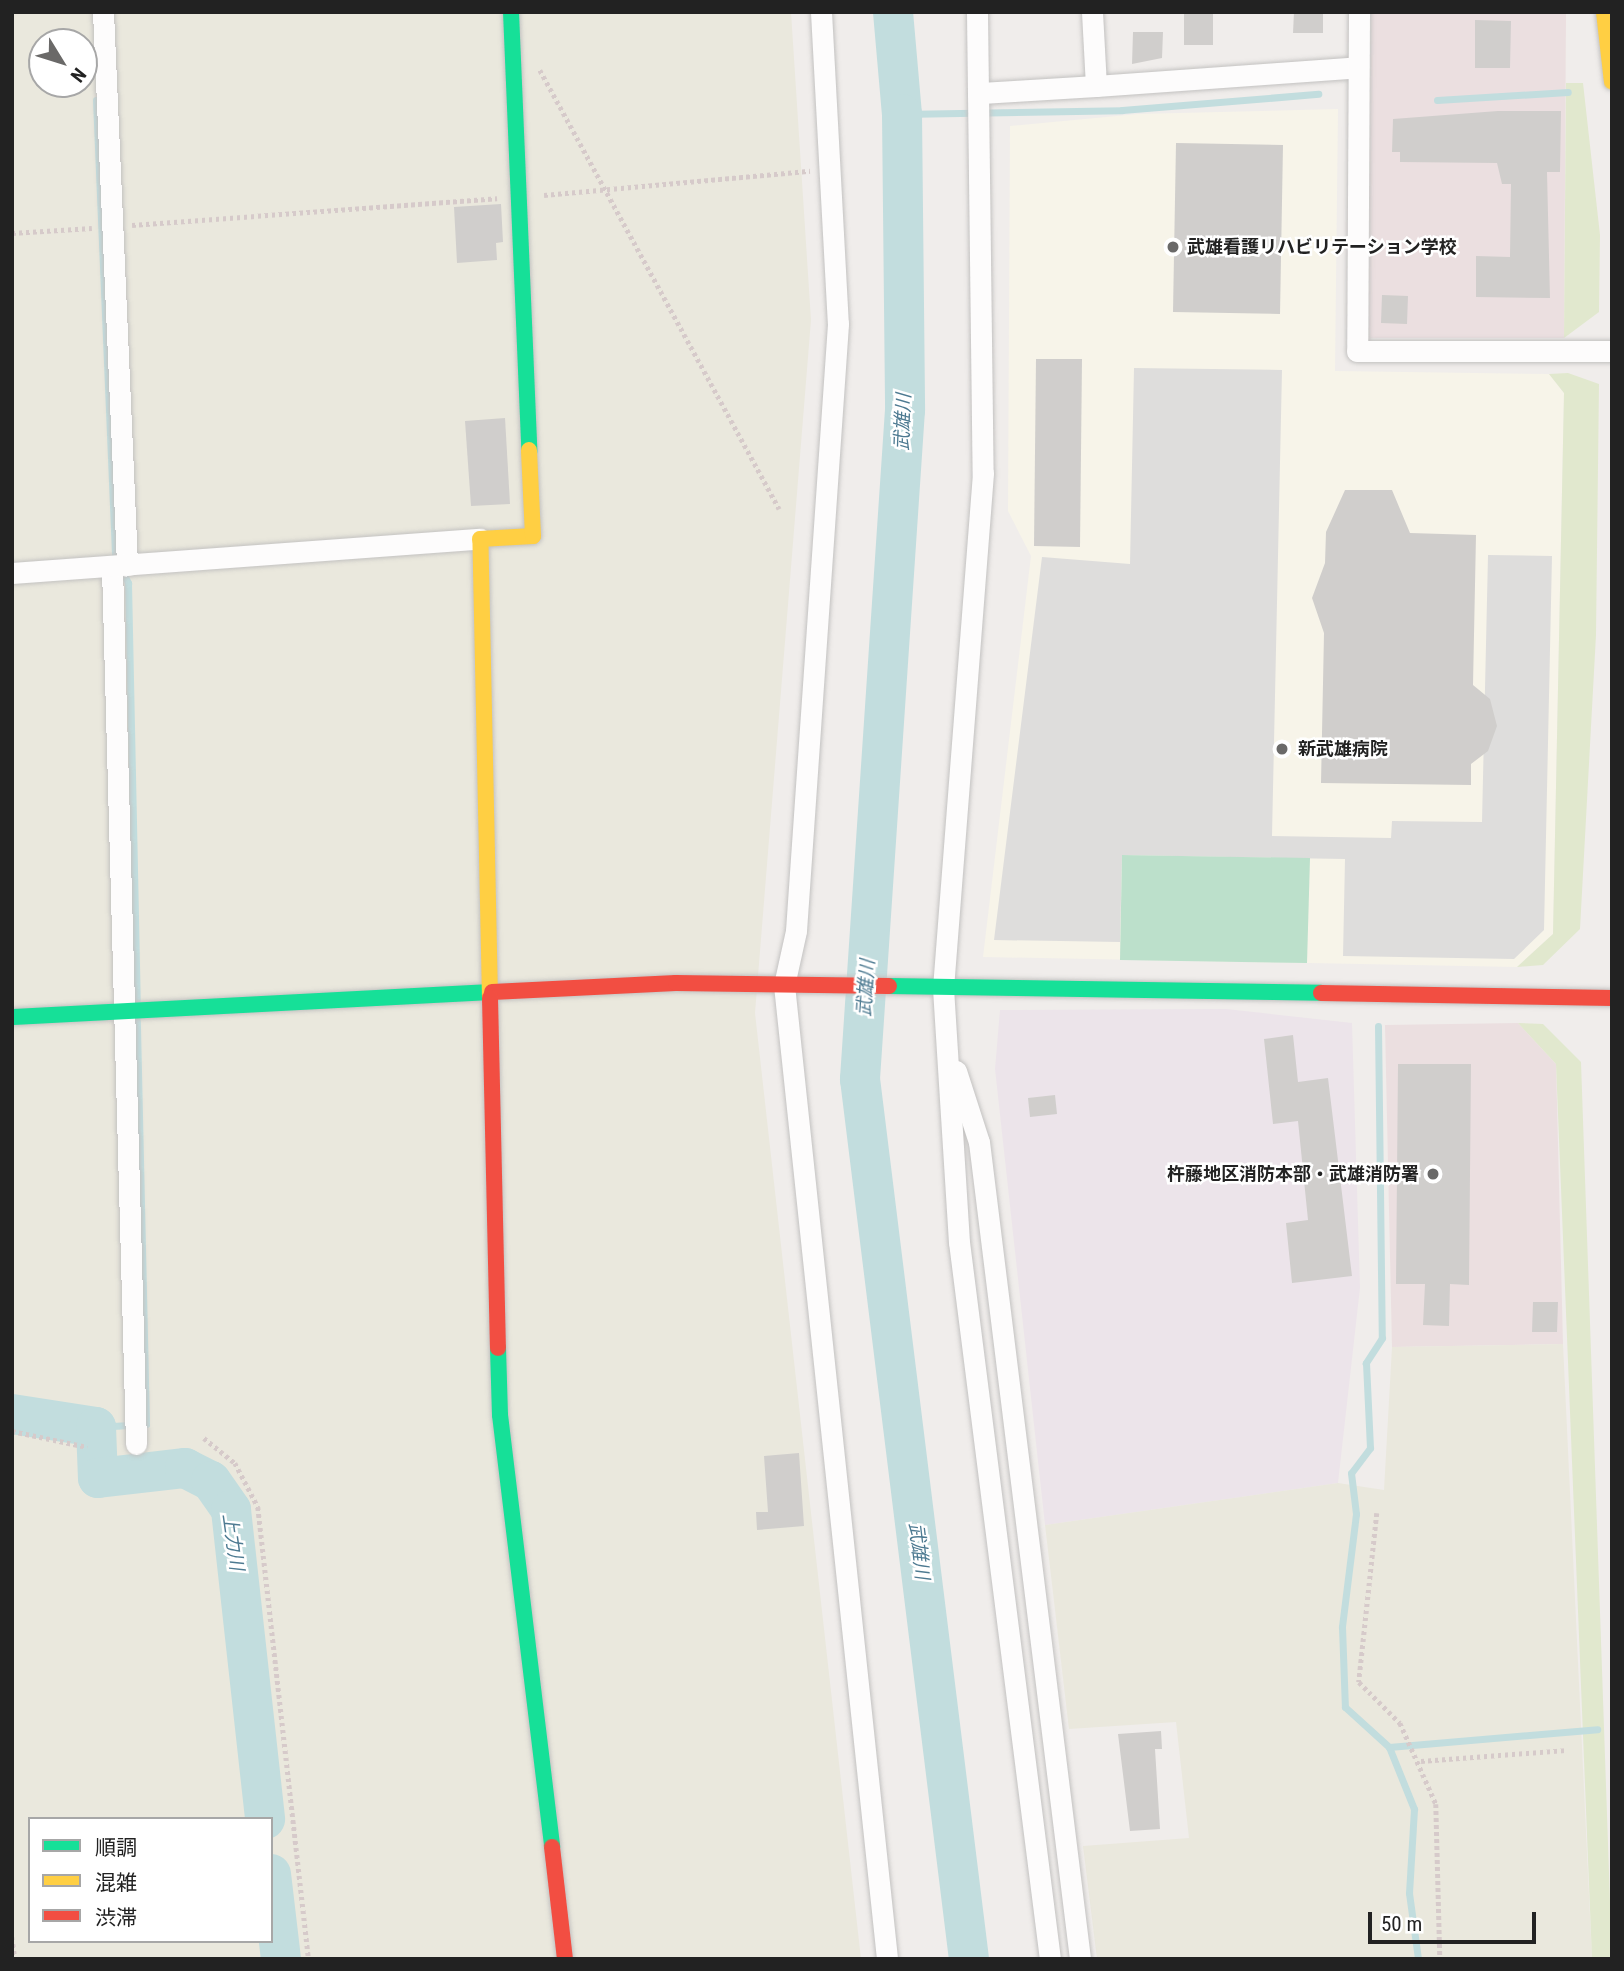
<!DOCTYPE html>
<html>
<head>
<meta charset="utf-8">
<style>
	body { margin:0 }
	#map { position:relative; width:1624px; height:1971px; overflow:hidden; background:#f0edeb; font-family:"Roboto Condensed","Noto Sans JP",sans-serif }
	div>[style] { position:absolute }
	.commercial>* { inset:0; background:#ebdfe0 }
	.industrial>* { inset:0; background:#ece4ea }
	.education>* { inset:0; background:#f7f4e9 }
	.religious>* { inset:0; background:#dedddc }
	.farmland>* { inset:0; background:#eae8dd }
	.grass>* { inset:0; background:#e1e8ce }
	.pitch>* { inset:0; background:#bce0cb }
	.stream>* { height:7px; margin:-3.5px; padding:0 3.5px; transform-origin:3.5px; border-radius:3.5px; background:#c2ddde }
	.river>* { height:40px; margin:-20px; padding:0 20px; transform-origin:20px; border-radius:20px; background:#c2ddde }
	.building>* { inset:0; background:#d0cecc }
	.path>* { height:4.5px; margin-top:-2.25px; transform-origin:0; background:repeating-linear-gradient(90deg,#d6caca 0 3.5px,transparent 0 7px) }
	.roads { filter:drop-shadow(0 0 2px #c3c2c1) drop-shadow(0 0 2px #c3c2c1) }
	.street>* { height:21px; margin:-10.5px; padding:0 10.5px; transform-origin:10.5px; border-radius:10.5px; background:#fdfcfc }
	.fast>* { height:16px; margin:-8px; padding:0 8px; transform-origin:8px; border-radius:8px; background:#16e098 }
	.slow>* { height:16px; margin:-8px; padding:0 8px; transform-origin:8px; border-radius:8px; background:#ffcf43 }
	.jam>* { height:16px; margin:-8px; padding:0 8px; transform-origin:8px; border-radius:8px; background:#f24e42 }
	.dots>* { width:19px; height:19px; translate:-50% -50%; box-sizing:border-box; border:4px solid #fff; border-radius:50% }
	span { translate:-50% -50%; white-space:nowrap; text-align:center; line-height:1.15; -webkit-text-stroke:5px #fff; paint-order:stroke }
	.poi-label { font-size:18px; color:#222; font-weight:700 }
	.left { translate:0 -50%; text-align:left }
	.right { translate:-100% -50%; text-align:right }
	.water-label { font-size:19px; color:#4d7a91; font-style:italic }
	.frame { position:absolute; inset:0; border:14px solid #222; pointer-events:none }
	.legend { position:absolute; left:28px; top:1817px; width:245px; height:126px; box-sizing:border-box; background:#fff; border:2px solid #a7a7a7; margin:0; padding:9px 12px; list-style:none; font-size:21px; color:#222 }
	.legend li { display:flex; align-items:center; gap:14px; height:35px }
	.legend b { width:35px; border:2px solid #a7a7a7 }
	.north { position:absolute; left:28px; top:28px; width:70px; height:70px; box-sizing:border-box; background:#fff; border:2px solid #a7a7a7; border-radius:50%; rotate:128deg; font-size:19px; font-weight:700; line-height:28px; text-align:center; color:#222 }
	.north::after { content:''; display:block; margin:auto; width:24px; height:32px; background:#6a6968; clip-path:polygon(50% 0,100% 100%,50% 72%,0 100%) }
	.scale { position:absolute; left:1368px; top:1912px; width:168px; height:32px; box-sizing:border-box; border:4px solid #222; border-top:0; padding-left:9px; font-size:21px; line-height:24px; white-space:nowrap; color:#222; -webkit-text-stroke:5px #fff; paint-order:stroke }
</style>
</head>
<body>
<div id="map">
	<div class="commercial">
		<div style="clip-path:polygon(1371px 12px,1566px 12px,1564px 338px,1369px 338px)"></div>
		<div style="clip-path:polygon(1518px 1023px,1556px 1064px,1563px 1344px,1392px 1347px,1385px 1025px)"></div>
	</div>
	<div class="industrial">
		<div style="clip-path:polygon(1226px 1009px,1352px 1023px,1360px 1288px,1338px 1483px,1045px 1525px,995px 1069px,1000px 1010px)"></div>
	</div>
	<div class="education">
		<div style="clip-path:polygon(1338px 109px,1335px 371px,1549px 374px,1564px 393px,1553px 934px,1517px 967px,983px 957px,1031px 556px,1008px 511px,1010px 126px,1138px 114px)"></div>
	</div>
	<div class="religious">
		<div style="clip-path:polygon(1134px 368px,1282px 370px,1272px 836px,1391px 838px,1392px 821px,1482px 822px,1488px 555px,1552px 556px,1544px 930px,1514px 959px,1343px 956px,1345px 859px,1122px 855px,1120px 942px,994px 940px,1042px 557px,1130px 564px)"></div>
	</div>
	<div class="farmland">
		<div style="clip-path:polygon(evenodd,12px 12px,791px 12px,811px 320px,755px 1013px,861px 1959px,12px 1959px,12px 12px,42px 42px,84px 42px,84px 84px,42px 84px,42px 42px,12px 12px,30px 1819px,271px 1819px,271px 1941px,30px 1941px,30px 1819px)"></div>
		<div style="clip-path:polygon(1563px 1344px,1592px 1959px,1097px 1959px,1083px 1846px,1189px 1838px,1176px 1722px,1069px 1729px,1045px 1525px,1338px 1483px,1384px 1490px,1392px 1347px)"></div>
	</div>
	<div class="grass">
		<div style="clip-path:polygon(1566px 83px,1583px 83px,1600px 235px,1599px 312px,1564px 338px)"></div>
		<div style="clip-path:polygon(1568px 373px,1599px 384px,1596px 635px,1580px 929px,1543px 965px,1517px 967px,1553px 934px,1564px 393px,1549px 374px)"></div>
		<div style="clip-path:polygon(1518px 1023px,1543px 1024px,1581px 1062px,1612px 1959px,1592px 1959px,1556px 1064px)"></div>
	</div>
	<div class="pitch">
		<div style="clip-path:polygon(1122px 855px,1310px 858px,1307px 963px,1120px 960px)"></div>
	</div>
	<div class="stream">
		<div style="left:96px;top:100px;width:456px;rotate:87.6deg"></div>
		<div style="left:115px;top:556px;width:30px;rotate:64deg"></div>
		<div style="left:128px;top:583px;width:419px;rotate:88.8deg"></div>
		<div style="left:1437px;top:100px;width:131px;rotate:-3.5deg"></div>
		<div style="left:902px;top:114px;width:220px;rotate:-1deg"></div>
		<div style="left:1122px;top:110px;width:197px;rotate:-4.7deg"></div>
		<div style="left:1378px;top:1026px;width:312px;rotate:89.3deg"></div>
		<div style="left:1382px;top:1338px;width:30px;rotate:123deg"></div>
		<div style="left:1366px;top:1363px;width:85px;rotate:87.3deg"></div>
		<div style="left:1370px;top:1448px;width:31px;rotate:127deg"></div>
		<div style="left:1351px;top:1473px;width:41px;rotate:83deg"></div>
		<div style="left:1356px;top:1514px;width:114px;rotate:97.1deg"></div>
		<div style="left:1342px;top:1627px;width:80px;rotate:87.9deg"></div>
		<div style="left:1345px;top:1707px;width:59px;rotate:42.3deg"></div>
		<div style="left:1389px;top:1747px;width:67px;rotate:68deg"></div>
		<div style="left:1414px;top:1809px;width:84px;rotate:93.4deg"></div>
		<div style="left:1409px;top:1893px;width:67px;rotate:82.2deg"></div>
		<div style="left:96px;top:1427px;width:50px;rotate:-3.4deg"></div>
		<div style="left:146px;top:1424px;width:406px;rotate:-91.3deg"></div>
		<div style="left:1389px;top:1747px;width:209px;rotate:-4.9deg"></div>
	</div>
	<div class="river">
		<div style="left:893px;top:12px;width:102px;rotate:85deg"></div>
		<div style="left:902px;top:114px;width:296px;rotate:89.4deg"></div>
		<div style="left:905px;top:410px;width:671px;rotate:93.85deg"></div>
		<div style="left:860px;top:1079px;width:887px;rotate:82.94deg"></div>
		<div style="left:12px;top:1414px;width:85px;rotate:8.8deg"></div>
		<div style="left:96px;top:1427px;width:51px;rotate:87.8deg"></div>
		<div style="left:98px;top:1478px;width:88px;rotate:-6.6deg"></div>
		<div style="left:185px;top:1468px;width:29px;rotate:27deg"></div>
		<div style="left:211px;top:1481px;width:35px;rotate:55deg"></div>
		<div style="left:231px;top:1510px;width:311px;rotate:83.7deg"></div>
		<div style="left:271px;top:1874px;width:86px;rotate:83.3deg"></div>
	</div>
	<div class="building">
		<div style="clip-path:polygon(1184px 12px,1213px 12px,1213px 45px,1184px 45px)"></div>
		<div style="clip-path:polygon(1294px 12px,1323px 12px,1323px 33px,1293px 33px)"></div>
		<div style="clip-path:polygon(1475px 20px,1511px 21px,1510px 68px,1475px 68px)"></div>
		<div style="clip-path:polygon(1133px 32px,1163px 32px,1162px 58px,1132px 64px)"></div>
		<div style="clip-path:polygon(1498px 111px,1561px 111px,1560px 172px,1547px 172px,1550px 298px,1476px 297px,1476px 256px,1510px 257px,1511px 184px,1502px 184px,1497px 163px,1400px 162px,1400px 152px,1392px 152px,1393px 119px)"></div>
		<div style="clip-path:polygon(1176px 143px,1283px 145px,1280px 314px,1173px 312px)"></div>
		<div style="clip-path:polygon(501px 204px,503px 242px,496px 243px,497px 260px,457px 263px,454px 207px)"></div>
		<div style="clip-path:polygon(1382px 295px,1408px 296px,1407px 324px,1381px 323px)"></div>
		<div style="clip-path:polygon(1036px 359px,1082px 359px,1080px 547px,1034px 546px)"></div>
		<div style="clip-path:polygon(505px 418px,510px 504px,471px 506px,465px 421px)"></div>
		<div style="clip-path:polygon(1345px 490px,1392px 490px,1410px 533px,1476px 535px,1473px 685px,1490px 699px,1497px 726px,1488px 751px,1471px 764px,1471px 785px,1321px 783px,1324px 633px,1312px 598px,1325px 563px,1326px 532px)"></div>
		<div style="clip-path:polygon(1293px 1035px,1298px 1082px,1328px 1078px,1352px 1276px,1292px 1283px,1286px 1223px,1308px 1220px,1298px 1121px,1273px 1124px,1264px 1039px)"></div>
		<div style="clip-path:polygon(1398px 1064px,1471px 1064px,1469px 1285px,1450px 1284px,1449px 1326px,1423px 1325px,1425px 1284px,1396px 1284px)"></div>
		<div style="clip-path:polygon(1055px 1095px,1057px 1114px,1030px 1117px,1028px 1098px)"></div>
		<div style="clip-path:polygon(1533px 1302px,1558px 1302px,1557px 1332px,1532px 1332px)"></div>
		<div style="clip-path:polygon(799px 1453px,804px 1526px,757px 1530px,756px 1512px,768px 1512px,764px 1456px)"></div>
		<div style="clip-path:polygon(1161px 1731px,1162px 1749px,1155px 1749px,1160px 1829px,1130px 1831px,1118px 1734px)"></div>
	</div>
	<div class="path">
		<div style="left:540px;top:70px;width:500px;rotate:61.4deg"></div>
		<div style="left:544px;top:195px;width:267px;rotate:-5.2deg"></div>
		<div style="left:132px;top:225px;width:366px;rotate:-4.2deg"></div>
		<div style="left:12px;top:233px;width:80px;rotate:-3.6deg"></div>
		<div style="left:12px;top:1431px;width:77px;rotate:12deg"></div>
		<div style="left:204px;top:1438px;width:40px;rotate:39deg"></div>
		<div style="left:235px;top:1463px;width:50px;rotate:62.4deg"></div>
		<div style="left:258px;top:1507px;width:455px;rotate:83.6deg"></div>
		<div style="left:1377px;top:1513px;width:170px;rotate:96.1deg"></div>
		<div style="left:1359px;top:1682px;width:58px;rotate:45deg"></div>
		<div style="left:1400px;top:1723px;width:89px;rotate:66deg"></div>
		<div style="left:1436px;top:1804px;width:155px;rotate:88.5deg"></div>
		<div style="left:1421px;top:1761px;width:145px;rotate:-4.3deg"></div>
		<div style="left:12px;top:1937px;width:22px;rotate:82deg"></div>
	</div>
	<div class="roads">
		<div class="street">
			<div style="left:103px;top:12px;width:554px;rotate:87.51deg"></div>
			<div style="left:821px;top:12px;width:312px;rotate:86.9deg"></div>
			<div style="left:838px;top:324px;width:608px;rotate:93.96deg"></div>
			<div style="left:796px;top:931px;width:55px;rotate:102.5deg"></div>
			<div style="left:784px;top:985px;width:979px;rotate:83.96deg"></div>
			<div style="left:977px;top:12px;width:461px;rotate:89.3deg"></div>
			<div style="left:983px;top:473px;width:517px;rotate:94.44deg"></div>
			<div style="left:943px;top:988px;width:255px;rotate:86.4deg"></div>
			<div style="left:959px;top:1242px;width:723px;rotate:82.77deg"></div>
			<div style="left:1092px;top:12px;width:74px;rotate:86.9deg"></div>
			<div style="left:1096px;top:86px;width:263px;rotate:-4.1deg"></div>
			<div style="left:1359px;top:12px;width:339px;rotate:90.3deg"></div>
			<div style="left:1357px;top:351px;width:255px"></div>
			<div style="left:981px;top:93px;width:115px;rotate:-3.5deg"></div>
			<div style="left:112px;top:567px;width:877px;rotate:88.43deg"></div>
			<div style="left:12px;top:573px;width:469px;rotate:-4.2deg"></div>
			<div style="left:956px;top:1071px;width:75px;rotate:72.1deg"></div>
			<div style="left:979px;top:1142px;width:823px;rotate:82.95deg"></div>
		</div>
		<div class="fast">
			<div style="left:511px;top:12px;width:438px;rotate:87.6deg"></div>
			<div style="left:889px;top:986px;width:432px;rotate:0.9deg"></div>
			<div style="left:12px;top:1017px;width:481px;rotate:-3deg"></div>
			<div style="left:498px;top:1348px;width:67px;rotate:88.3deg"></div>
			<div style="left:500px;top:1415px;width:435px;rotate:83.1deg"></div>
		</div>
		<div class="slow">
			<div style="left:1604px;top:12px;width:70px;rotate:83.5deg"></div>
			<div style="left:490px;top:998px;width:459px;rotate:-91.2deg"></div>
			<div style="left:480px;top:539px;width:53px;rotate:-3.2deg"></div>
			<div style="left:533px;top:536px;width:86px;rotate:-92.7deg"></div>
		</div>
		<div class="jam">
			<div style="left:492px;top:992px;width:184px;rotate:-2.8deg"></div>
			<div style="left:676px;top:983px;width:213px;rotate:0.8deg"></div>
			<div style="left:1321px;top:993px;width:291px;rotate:1deg"></div>
			<div style="left:490px;top:998px;width:350px;rotate:88.7deg"></div>
			<div style="left:552px;top:1847px;width:113px;rotate:83.4deg"></div>
		</div>
	</div>
	<div class="dots">
		<div style="left:1173px;top:247px;background:#6a6968"></div>
		<div style="left:1282px;top:749px;background:#6a6968"></div>
		<div style="left:1433px;top:1174px;background:#6a6968"></div>
	</div>
	<div class="poi-label">
		<span class="left" style="left:1187px;top:247px">武雄看護リハビリテーション学校</span>
		<span class="left" style="left:1298px;top:749px">新武雄病院</span>
		<span class="right" style="left:1419px;top:1174px">杵藤地区消防本部・武雄消防署</span>
	</div>
	<div class="water-label">
		<span style="left:903px;top:422px;rotate:-88deg">武雄川</span>
		<span style="left:866px;top:988px;rotate:-86deg">武雄川</span>
		<span style="left:233px;top:1542px;rotate:82deg">上力川</span>
		<span style="left:919px;top:1551px;rotate:83deg">武雄川</span>
	</div>
	<div class="frame"></div>
	<ul class="legend">
	<li><b style="height:9px;background:#16e098"></b>順調</li>
	<li><b style="height:9px;background:#ffcf43"></b>混雑</li>
	<li><b style="height:9px;background:#f24e42"></b>渋滞</li>
	</ul>
	<div class="north">N</div>
	<div class="scale">50 m</div>
</div>
</body>
</html>
